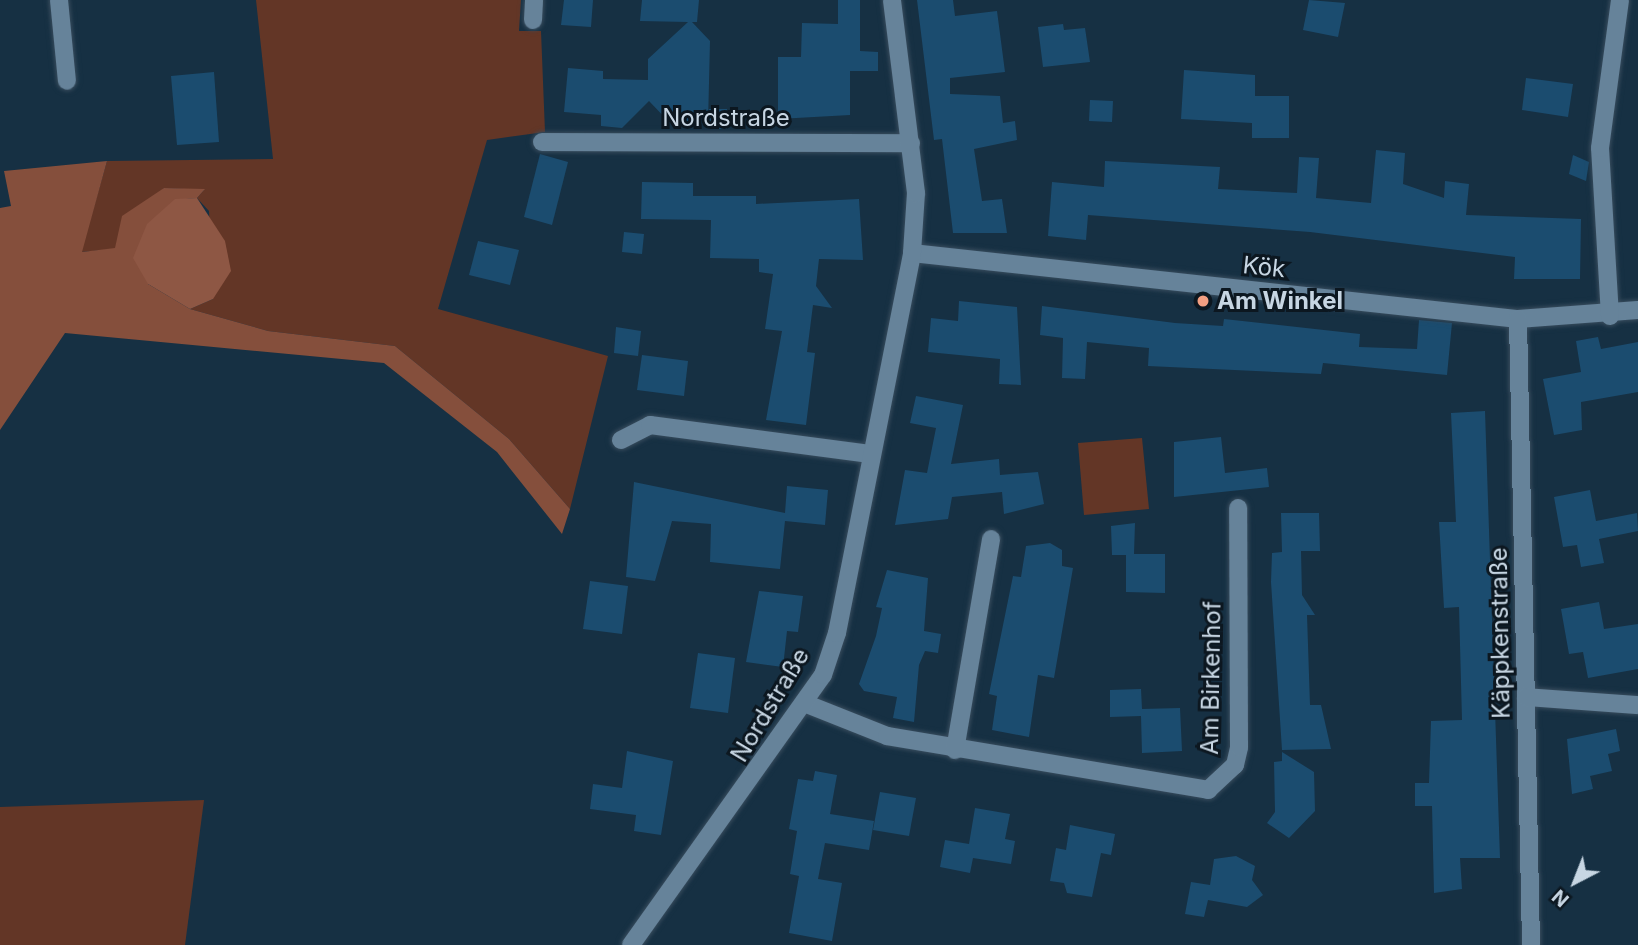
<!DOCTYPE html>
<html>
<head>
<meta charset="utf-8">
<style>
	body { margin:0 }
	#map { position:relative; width:1638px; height:945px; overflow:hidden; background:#163043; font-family:Inter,sans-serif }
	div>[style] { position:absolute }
	.green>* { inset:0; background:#633626 }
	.forest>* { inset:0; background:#854f3c }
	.water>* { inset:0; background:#8e5744 }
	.building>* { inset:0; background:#1b4c6f }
	.roads { filter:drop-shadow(0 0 2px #384c5d) drop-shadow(0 0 2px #384c5d) }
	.minor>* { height:18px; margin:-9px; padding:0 9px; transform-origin:9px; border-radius:9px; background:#66839a }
	.dots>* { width:19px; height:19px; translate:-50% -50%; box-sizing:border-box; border:4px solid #0c1720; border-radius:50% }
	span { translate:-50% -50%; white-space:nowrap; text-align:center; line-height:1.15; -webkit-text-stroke:6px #0c1720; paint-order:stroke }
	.street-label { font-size:24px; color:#c7d6e3 }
	.poi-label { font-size:24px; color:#c7d6e3; font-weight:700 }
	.left { translate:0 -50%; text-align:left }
	.north { position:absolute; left:1540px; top:847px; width:70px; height:70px; -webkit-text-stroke:5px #0c1720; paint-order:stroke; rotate:222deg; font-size:19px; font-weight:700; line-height:28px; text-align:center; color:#c7d6e3 }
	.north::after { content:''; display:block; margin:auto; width:24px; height:32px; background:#c7d6e3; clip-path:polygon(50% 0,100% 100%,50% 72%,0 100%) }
</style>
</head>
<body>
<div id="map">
	<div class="green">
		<div style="clip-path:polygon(256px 0,521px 0,519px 31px,541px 31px,545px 132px,487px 140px,438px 309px,608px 356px,570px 509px,509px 439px,395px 346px,268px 331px,190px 309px,213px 299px,209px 211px,197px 198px,204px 190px,164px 188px,115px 249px,81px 252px,107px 161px,273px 159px)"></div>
		<div style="clip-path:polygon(1142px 438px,1149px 509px,1084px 515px,1078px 443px)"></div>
		<div style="clip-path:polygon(204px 800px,185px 945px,0 945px,0 807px)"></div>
	</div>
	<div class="forest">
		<div style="clip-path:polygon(107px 161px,82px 252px,115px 248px,122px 216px,164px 188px,205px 189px,197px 198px,175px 200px,148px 284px,190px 309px,268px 331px,395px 346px,509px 439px,570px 509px,562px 534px,497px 452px,384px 363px,65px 333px,0 430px,0 208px,11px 206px,4px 171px)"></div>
	</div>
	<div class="water">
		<div style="clip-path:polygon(197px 198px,225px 241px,231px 271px,213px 299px,190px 309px,148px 284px,133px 258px,147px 224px,175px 199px)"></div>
	</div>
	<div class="building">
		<div style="clip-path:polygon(564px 0,593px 0,591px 27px,561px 25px)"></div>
		<div style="clip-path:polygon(642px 0,699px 0,697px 22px,692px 22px,710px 41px,708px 124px,670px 123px,649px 101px,622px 128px,601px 126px,601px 115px,564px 112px,568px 68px,603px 71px,603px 79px,648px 80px,648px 59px,688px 22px,640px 21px)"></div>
		<div style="clip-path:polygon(838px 0,860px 0,860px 51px,878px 52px,878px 71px,850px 71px,850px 115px,778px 119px,778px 57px,801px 57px,802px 23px,838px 24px)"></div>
		<div style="clip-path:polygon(917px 0,953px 0,955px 16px,997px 11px,1005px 72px,950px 78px,950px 94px,1000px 96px,1003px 123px,1015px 121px,1017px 140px,974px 149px,982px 201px,1002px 199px,1007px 233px,953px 233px,942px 139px,934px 140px)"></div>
		<div style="clip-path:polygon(1309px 0,1345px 3px,1338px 37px,1303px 30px)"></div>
		<div style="clip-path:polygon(1063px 24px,1064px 30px,1085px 28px,1090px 62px,1043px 67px,1038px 27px)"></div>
		<div style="clip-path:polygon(1184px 70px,1255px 75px,1255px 96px,1289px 96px,1289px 138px,1252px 138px,1252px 123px,1181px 119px)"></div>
		<div style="clip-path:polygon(214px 72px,219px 142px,177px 145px,171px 76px)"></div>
		<div style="clip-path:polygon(1526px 78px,1573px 84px,1568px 117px,1522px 110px)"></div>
		<div style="clip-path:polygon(1090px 100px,1113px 101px,1112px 122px,1089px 121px)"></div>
		<div style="clip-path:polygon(709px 109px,727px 109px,727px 129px,709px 129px)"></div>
		<div style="clip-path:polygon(1376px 150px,1405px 153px,1403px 184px,1444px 198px,1445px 181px,1469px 184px,1466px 215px,1581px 219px,1580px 279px,1514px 279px,1515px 257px,1310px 232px,1088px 215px,1086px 240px,1048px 236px,1052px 182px,1104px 187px,1105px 161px,1220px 167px,1218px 189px,1297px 193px,1299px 157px,1319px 158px,1316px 198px,1371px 203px)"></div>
		<div style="clip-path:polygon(540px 154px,568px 162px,552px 225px,524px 217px)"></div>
		<div style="clip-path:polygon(1573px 155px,1589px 162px,1586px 181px,1569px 174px)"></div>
		<div style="clip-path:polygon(642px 182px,693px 183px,693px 196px,756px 196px,756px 204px,859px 199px,863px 260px,819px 259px,816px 286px,832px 308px,813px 305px,807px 352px,815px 353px,806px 425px,766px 420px,782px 331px,765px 329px,773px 274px,759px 272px,759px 259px,710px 258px,711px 220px,641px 219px)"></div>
		<div style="clip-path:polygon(624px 232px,644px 234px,642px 254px,622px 252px)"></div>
		<div style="clip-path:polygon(478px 241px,519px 250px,510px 285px,469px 275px)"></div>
		<div style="clip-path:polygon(959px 301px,1017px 307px,1021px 385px,999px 384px,1000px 359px,928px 352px,931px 318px,958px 321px)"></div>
		<div style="clip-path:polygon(1042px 306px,1175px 323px,1223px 326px,1224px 319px,1360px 334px,1359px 347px,1417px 349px,1419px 320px,1452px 323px,1447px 375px,1323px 363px,1321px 374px,1148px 366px,1149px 348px,1087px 342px,1085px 379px,1062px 378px,1063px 338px,1040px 335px)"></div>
		<div style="clip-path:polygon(616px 327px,641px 331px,638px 356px,614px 353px)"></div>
		<div style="clip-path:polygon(1598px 337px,1601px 349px,1638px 342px,1638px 392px,1581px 402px,1582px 430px,1554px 435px,1543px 379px,1581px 372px,1576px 341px)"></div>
		<div style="clip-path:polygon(642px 355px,688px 361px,684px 396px,637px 390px)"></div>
		<div style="clip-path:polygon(916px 396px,963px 405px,951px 464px,999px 459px,1000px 475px,1038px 472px,1044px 504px,1004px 514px,1002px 492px,952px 497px,948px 519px,895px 525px,905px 470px,927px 473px,936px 428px,910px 423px)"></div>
		<div style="clip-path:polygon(1485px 411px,1500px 858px,1460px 858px,1462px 889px,1434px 893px,1432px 806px,1415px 806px,1415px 783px,1429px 783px,1431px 721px,1462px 720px,1459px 607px,1444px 608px,1439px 522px,1456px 522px,1451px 413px)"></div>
		<div style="clip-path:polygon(1221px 437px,1225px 473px,1267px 468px,1269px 487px,1174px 497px,1174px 442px)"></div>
		<div style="clip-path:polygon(634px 482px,785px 513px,787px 486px,828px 490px,825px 525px,785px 521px,780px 569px,710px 562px,711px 524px,672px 521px,655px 581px,626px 577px)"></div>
		<div style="clip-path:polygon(1590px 490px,1596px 521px,1637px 513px,1638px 531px,1599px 539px,1604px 563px,1581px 567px,1577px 545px,1563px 547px,1554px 497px)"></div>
		<div style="clip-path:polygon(1281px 513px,1319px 513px,1320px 551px,1301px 551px,1302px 595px,1315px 615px,1307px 615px,1310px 705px,1321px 705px,1331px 749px,1282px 750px,1271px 582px,1272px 553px,1282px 552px)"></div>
		<div style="clip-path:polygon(1135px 523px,1134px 554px,1165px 554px,1165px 593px,1126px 592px,1126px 555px,1112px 555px,1111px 526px)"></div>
		<div style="clip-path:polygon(1050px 543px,1062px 550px,1062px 566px,1073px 568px,1054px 678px,1038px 675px,1029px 737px,992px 730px,997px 696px,989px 694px,1013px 576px,1021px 577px,1026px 546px)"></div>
		<div style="clip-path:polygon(887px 570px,928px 578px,924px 631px,941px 634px,938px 653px,925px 651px,919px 665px,914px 722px,893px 718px,897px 697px,864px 691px,859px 684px,876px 636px,882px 608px,876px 607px)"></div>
		<div style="clip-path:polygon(590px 581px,628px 586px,622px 634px,583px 629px)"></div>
		<div style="clip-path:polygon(759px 591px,803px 596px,798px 632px,787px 631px,783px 667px,746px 662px)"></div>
		<div style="clip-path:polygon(1599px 602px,1604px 629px,1638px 624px,1638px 669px,1588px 678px,1583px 652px,1569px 654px,1561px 609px)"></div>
		<div style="clip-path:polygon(698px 653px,735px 658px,728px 713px,690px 708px)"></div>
		<div style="clip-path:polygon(1141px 689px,1142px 709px,1180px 708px,1182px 751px,1142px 753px,1141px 716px,1110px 717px,1110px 690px)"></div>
		<div style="clip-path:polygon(1616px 729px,1620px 751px,1608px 754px,1612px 771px,1590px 776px,1593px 789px,1572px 794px,1567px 739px)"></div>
		<div style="clip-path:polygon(627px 751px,673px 761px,661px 835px,634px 831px,636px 815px,590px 809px,593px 784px,622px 788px)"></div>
		<div style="clip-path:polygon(1282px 752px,1314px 772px,1315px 811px,1289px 838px,1267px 823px,1275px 812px,1274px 762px,1282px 761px)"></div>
		<div style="clip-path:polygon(815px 771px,837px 775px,830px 814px,874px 821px,869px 850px,825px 843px,818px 879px,842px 883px,832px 941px,789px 933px,799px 876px,790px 874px,797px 831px,789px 829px,798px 779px,813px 781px)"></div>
		<div style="clip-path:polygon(880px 792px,916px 798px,909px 836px,873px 830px)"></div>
		<div style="clip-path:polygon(975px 808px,1010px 814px,1005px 839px,1015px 841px,1011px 864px,973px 858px,970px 873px,940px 867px,945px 840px,969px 844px)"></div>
		<div style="clip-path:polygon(1070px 825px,1115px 834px,1111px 855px,1101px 853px,1092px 897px,1067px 893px,1064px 883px,1050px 881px,1056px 848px,1066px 850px)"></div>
		<div style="clip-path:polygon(1236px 856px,1255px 866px,1252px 880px,1263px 895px,1247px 907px,1208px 900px,1204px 917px,1185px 914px,1191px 882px,1210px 885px,1214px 859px)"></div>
	</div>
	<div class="roads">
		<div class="minor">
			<div style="left:59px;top:0;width:81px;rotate:84.4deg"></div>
			<div style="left:533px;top:20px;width:20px;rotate:-87deg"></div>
			<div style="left:542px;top:142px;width:369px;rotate:0.2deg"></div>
			<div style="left:912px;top:253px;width:610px;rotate:6.22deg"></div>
			<div style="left:1518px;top:319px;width:120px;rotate:-4.3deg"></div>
			<div style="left:1610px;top:316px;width:168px;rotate:-93.4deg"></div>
			<div style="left:1600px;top:148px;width:149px;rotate:-82.3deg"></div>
			<div style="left:1518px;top:319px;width:626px;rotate:88.81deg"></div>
			<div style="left:621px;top:440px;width:33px;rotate:-27deg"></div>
			<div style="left:650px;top:425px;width:222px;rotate:7.5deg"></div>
			<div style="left:1526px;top:697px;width:112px;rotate:4.1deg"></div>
			<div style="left:804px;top:703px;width:89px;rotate:21.7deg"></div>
			<div style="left:887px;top:736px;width:326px;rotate:9.5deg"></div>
			<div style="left:1208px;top:790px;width:37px;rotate:-43deg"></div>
			<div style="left:1235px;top:765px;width:18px;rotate:-77deg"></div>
			<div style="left:1239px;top:747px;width:239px;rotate:-90.2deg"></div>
			<div style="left:955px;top:750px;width:214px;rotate:-80.3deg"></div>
			<div style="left:631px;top:945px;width:331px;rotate:-54.6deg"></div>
			<div style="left:823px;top:675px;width:44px;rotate:-71.6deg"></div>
			<div style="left:837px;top:633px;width:387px;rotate:-78.8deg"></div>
			<div style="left:912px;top:253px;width:60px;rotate:-86.2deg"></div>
			<div style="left:916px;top:193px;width:194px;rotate:-97.1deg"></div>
		</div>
	</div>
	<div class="dots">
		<div style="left:1203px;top:301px;background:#f39f82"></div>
	</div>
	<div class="street-label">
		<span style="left:726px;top:118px">Nordstraße</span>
		<span style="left:1264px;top:267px;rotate:6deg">Kök</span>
		<span style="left:1500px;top:633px;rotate:-91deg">Käppkenstraße</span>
		<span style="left:1211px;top:678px;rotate:-89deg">Am Birkenhof</span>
		<span style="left:770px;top:705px;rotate:-59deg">Nordstraße</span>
	</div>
	<div class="poi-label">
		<span class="left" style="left:1217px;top:301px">Am Winkel</span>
	</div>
	<div class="north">N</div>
</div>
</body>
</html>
